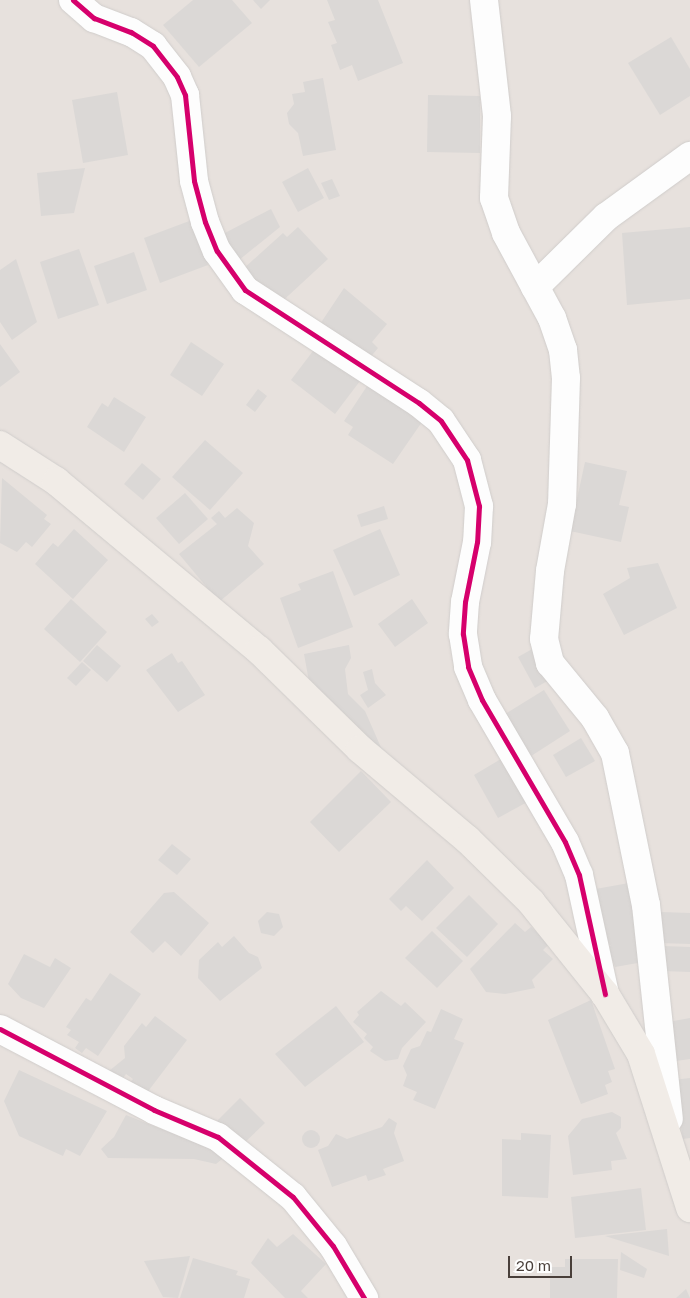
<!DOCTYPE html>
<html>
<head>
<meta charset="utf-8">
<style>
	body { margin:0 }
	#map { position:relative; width:690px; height:1298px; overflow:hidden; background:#f3f1ef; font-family:"Golos Text",sans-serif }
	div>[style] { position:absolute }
	.residential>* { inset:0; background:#e7e1dd }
	.building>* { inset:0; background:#dbd8d6 }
	.round { border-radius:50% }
	.roads { filter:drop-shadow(0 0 1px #d0cdcb) drop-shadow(0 0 1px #d0cdcb) }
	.minor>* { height:28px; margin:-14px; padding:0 14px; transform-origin:14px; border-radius:14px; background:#fdfdfd }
	.major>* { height:28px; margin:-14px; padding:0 14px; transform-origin:14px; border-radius:14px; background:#f1ece7 }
	.cycleway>* { height:5px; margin:-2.5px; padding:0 2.5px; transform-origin:2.5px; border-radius:2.5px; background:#d6006c }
	span { translate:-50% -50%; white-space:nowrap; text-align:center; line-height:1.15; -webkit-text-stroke:5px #fff; paint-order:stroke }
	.scale { position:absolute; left:508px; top:1256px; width:64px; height:22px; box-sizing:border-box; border:2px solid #493f3a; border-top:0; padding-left:6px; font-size:15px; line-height:18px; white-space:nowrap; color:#493f3a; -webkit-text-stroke:4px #fff; paint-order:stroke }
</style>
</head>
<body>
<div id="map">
	<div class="residential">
		<div style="clip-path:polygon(0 0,690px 0,690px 1298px,0 1298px)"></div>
	</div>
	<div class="building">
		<div style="clip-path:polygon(193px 0,232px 0,252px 23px,199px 67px,163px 25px)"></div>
		<div style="clip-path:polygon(253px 0,270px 0,261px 9px)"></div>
		<div style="clip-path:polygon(327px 0,378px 0,403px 63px,358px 81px,352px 65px,340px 70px,331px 45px,337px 43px,328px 22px,335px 20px)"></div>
		<div style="clip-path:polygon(671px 37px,690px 69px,690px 96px,660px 115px,628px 63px)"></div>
		<div style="clip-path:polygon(323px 78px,336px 150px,303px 156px,298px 133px,289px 124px,287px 113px,294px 104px,292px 94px,305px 92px,303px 82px)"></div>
		<div style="clip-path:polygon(117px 92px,128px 155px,83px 163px,72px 100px)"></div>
		<div style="clip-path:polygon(428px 95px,480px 96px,480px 153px,427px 152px)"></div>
		<div style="clip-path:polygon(85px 168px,74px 213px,41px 216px,37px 173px)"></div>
		<div style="clip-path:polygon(308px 168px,324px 198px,298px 212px,282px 182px)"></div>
		<div style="clip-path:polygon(332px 179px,340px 196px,329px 200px,321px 183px)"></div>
		<div style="clip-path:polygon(271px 209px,280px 227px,239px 260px,223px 234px)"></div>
		<div style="clip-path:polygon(192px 220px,208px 265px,160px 283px,144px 238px)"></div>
		<div style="clip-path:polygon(298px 227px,328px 259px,276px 307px,242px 270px,283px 233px,287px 237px)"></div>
		<div style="clip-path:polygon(690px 227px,690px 299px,627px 305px,622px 233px)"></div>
		<div style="clip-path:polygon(79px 249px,99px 305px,58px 319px,40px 262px)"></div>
		<div style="clip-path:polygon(134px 252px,147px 290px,107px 304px,94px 266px)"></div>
		<div style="clip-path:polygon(16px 259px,37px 322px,12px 340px,0 322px,0 270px)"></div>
		<div style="clip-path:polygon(344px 288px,387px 324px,372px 342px,378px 348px,364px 365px,318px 327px)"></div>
		<div style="clip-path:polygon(191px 342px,224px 364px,202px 396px,170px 375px)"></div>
		<div style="clip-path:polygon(0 344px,20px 372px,0 387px)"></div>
		<div style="clip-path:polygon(316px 347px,360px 381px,335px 414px,291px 380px)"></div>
		<div style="clip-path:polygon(369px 383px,424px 419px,393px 464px,348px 435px,353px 427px,344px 421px)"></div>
		<div style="clip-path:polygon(258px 389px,267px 396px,255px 412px,246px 405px)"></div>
		<div style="clip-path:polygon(114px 397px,146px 417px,124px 452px,87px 427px,102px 403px,108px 407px)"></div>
		<div style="clip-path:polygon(205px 440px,243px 473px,210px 510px,172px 477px)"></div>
		<div style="clip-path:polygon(585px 462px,627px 471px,619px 505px,629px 507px,621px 542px,570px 531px)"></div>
		<div style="clip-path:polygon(142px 463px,161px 479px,143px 500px,124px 484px)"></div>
		<div style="clip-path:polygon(2px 478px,47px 515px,44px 519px,51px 524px,32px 547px,26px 542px,17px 552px,0 543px)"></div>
		<div style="clip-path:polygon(185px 493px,208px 519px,179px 544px,156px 518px)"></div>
		<div style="clip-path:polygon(384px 506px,388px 519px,361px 527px,357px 515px)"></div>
		<div style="clip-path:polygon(237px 508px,254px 523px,248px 546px,264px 564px,219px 602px,179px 554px,217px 524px,211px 518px,219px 511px,225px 518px)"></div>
		<div style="clip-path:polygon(74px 529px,108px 560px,73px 599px,35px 564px,53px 543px,58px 547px)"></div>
		<div style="clip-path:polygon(380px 529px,400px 575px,354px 596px,333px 550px)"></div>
		<div style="clip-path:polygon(658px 563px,677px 608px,624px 635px,603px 594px,630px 578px,627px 568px)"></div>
		<div style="clip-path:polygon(333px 571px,353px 627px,298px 648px,280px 598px,301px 590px,298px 584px)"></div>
		<div style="clip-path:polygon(71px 599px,107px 632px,80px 662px,44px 629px)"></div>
		<div style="clip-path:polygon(412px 599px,428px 623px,395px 647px,378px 624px)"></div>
		<div style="clip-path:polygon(152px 614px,159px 622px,152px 627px,145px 619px)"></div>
		<div style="clip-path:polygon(97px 645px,121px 666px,107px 682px,83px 661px)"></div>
		<div style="clip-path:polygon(349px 645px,351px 658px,345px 669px,348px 694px,365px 711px,383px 752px,310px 687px,304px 654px)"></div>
		<div style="clip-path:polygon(534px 648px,551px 679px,535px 688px,518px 657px)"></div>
		<div style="clip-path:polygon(172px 653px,178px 663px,182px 661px,205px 695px,178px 712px,146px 670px)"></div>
		<div style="clip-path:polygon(82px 662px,91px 670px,76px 686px,67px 678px)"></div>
		<div style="clip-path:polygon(372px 669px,375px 683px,386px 695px,368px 708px,360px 695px,368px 690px,363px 672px)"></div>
		<div style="clip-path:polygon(544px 690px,570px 731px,528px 758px,502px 716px)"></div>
		<div style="clip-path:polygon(581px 738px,595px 761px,566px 777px,553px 755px)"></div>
		<div style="clip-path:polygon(506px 756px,531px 800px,498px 818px,474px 775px)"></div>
		<div style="clip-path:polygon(361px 771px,391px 802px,339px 852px,310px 822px)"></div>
		<div style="clip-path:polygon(172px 844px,191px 859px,177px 875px,158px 860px)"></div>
		<div style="clip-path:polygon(427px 860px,454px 888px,422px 921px,406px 906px,401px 911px,389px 899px)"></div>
		<div style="clip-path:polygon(640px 881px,649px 961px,615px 967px,608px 948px,611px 945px,604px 946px,590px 890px)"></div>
		<div style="clip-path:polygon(174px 892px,209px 923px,181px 956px,165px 941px,153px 953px,130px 932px,164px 893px)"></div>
		<div style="clip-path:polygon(469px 895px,498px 924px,467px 957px,436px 928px)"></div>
		<div style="clip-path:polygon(267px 912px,279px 914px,283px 927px,274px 936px,261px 933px,258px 921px)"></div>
		<div style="clip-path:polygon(661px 912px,690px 913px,690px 944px,660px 943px)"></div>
		<div style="clip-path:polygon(515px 923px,525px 932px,531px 927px,549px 944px,543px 950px,553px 959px,532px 980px,535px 988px,505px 994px,486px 992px,470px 969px)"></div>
		<div style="clip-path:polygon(432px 931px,463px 961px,437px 988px,405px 958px)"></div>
		<div style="clip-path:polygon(234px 936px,249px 953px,258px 957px,262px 968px,220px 1001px,198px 978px,199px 960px,218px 942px,222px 947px)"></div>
		<div style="clip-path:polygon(663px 946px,690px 947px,690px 972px,662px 971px)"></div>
		<div style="clip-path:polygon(24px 954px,50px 967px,55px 958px,71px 968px,44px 1008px,21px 998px,8px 984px)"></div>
		<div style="clip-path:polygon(110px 973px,141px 994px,98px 1056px,86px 1048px,82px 1053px,75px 1048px,79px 1042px,67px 1035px,71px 1030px,66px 1027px,86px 998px,91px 1001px)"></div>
		<div style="clip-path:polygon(381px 991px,401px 1006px,405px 1002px,426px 1022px,402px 1048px,398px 1059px,385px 1061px,370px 1051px,373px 1047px,364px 1038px,367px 1034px,353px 1022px,359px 1015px,357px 1012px)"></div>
		<div style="clip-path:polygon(591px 1000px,615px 1069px,608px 1071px,612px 1082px,605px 1085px,608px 1094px,581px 1104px,548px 1020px)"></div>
		<div style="clip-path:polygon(336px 1006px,364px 1042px,305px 1087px,275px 1054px)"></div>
		<div style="clip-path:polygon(441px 1009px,463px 1019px,454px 1039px,464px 1043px,435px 1109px,413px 1100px,417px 1092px,403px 1086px,407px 1075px,403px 1066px,411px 1049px,420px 1046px,427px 1031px,431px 1032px)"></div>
		<div style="clip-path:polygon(155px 1016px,187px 1040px,146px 1094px,128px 1085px,133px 1079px,126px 1074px,121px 1081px,109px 1071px,125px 1058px,124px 1046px,142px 1023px,146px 1027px)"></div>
		<div style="clip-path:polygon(690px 1018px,690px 1059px,676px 1061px,668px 1022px)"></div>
		<div style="clip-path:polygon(19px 1070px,107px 1111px,80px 1156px,66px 1149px,63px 1156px,19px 1136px,4px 1101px)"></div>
		<div style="clip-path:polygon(690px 1078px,690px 1138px,683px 1139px,673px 1080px)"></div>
		<div style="clip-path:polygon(240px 1098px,265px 1123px,241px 1146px,217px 1121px)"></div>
		<div style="clip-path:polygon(612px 1112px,621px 1117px,621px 1128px,616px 1133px,627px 1159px,611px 1161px,612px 1170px,573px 1175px,568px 1136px,582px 1119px)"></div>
		<div style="clip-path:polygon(126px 1115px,227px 1155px,216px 1164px,194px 1159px,108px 1158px,101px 1149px,114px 1137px)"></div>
		<div style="clip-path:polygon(389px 1118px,397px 1123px,394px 1133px,404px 1161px,383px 1169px,386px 1175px,368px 1181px,366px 1175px,332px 1187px,318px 1150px,328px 1146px,336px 1134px,347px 1139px,382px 1127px)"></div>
		<div class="round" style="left:302px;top:1130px;width:18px;height:18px"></div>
		<div style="clip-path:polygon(521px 1133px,551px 1135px,548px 1198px,502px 1196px,502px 1139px,521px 1140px)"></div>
		<div style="clip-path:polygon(641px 1188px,646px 1230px,575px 1238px,571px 1197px)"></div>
		<div style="clip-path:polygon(667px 1229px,669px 1256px,605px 1236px)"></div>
		<div style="clip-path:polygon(293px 1234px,326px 1264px,301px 1291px,308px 1298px,285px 1298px,251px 1263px,268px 1238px,277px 1247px)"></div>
		<div style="clip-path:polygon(621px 1252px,647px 1269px,644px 1278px,620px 1270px)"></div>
		<div style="clip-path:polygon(190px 1256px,178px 1298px,163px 1297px,144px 1261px)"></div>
		<div style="clip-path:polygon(193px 1258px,238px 1271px,236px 1275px,250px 1279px,244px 1298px,180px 1298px)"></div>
		<div style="clip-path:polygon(565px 1259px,618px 1259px,617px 1298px,550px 1298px,550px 1267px,565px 1267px)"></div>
		<div style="clip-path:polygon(686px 1289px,690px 1298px,676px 1298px)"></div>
	</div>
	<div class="roads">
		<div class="minor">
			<div style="left:73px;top:0;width:28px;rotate:41deg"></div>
			<div style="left:94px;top:18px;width:40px;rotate:21deg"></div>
			<div style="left:131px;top:32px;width:26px;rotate:32deg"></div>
			<div style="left:153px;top:46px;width:39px;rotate:52deg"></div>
			<div style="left:177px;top:77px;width:20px;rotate:66deg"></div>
			<div style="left:185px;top:95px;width:86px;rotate:84deg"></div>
			<div style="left:194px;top:181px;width:42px;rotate:75deg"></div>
			<div style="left:205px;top:222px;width:31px;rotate:68deg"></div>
			<div style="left:217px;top:251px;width:48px;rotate:54.3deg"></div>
			<div style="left:245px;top:290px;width:207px;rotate:33deg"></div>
			<div style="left:419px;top:403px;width:28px;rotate:39deg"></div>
			<div style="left:441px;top:421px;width:47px;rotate:56.3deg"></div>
			<div style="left:467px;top:460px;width:48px;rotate:75.4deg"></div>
			<div style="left:479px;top:506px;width:36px;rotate:93deg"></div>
			<div style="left:477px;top:542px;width:61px;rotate:101.3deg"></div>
			<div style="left:465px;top:602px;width:32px;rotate:94deg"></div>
			<div style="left:463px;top:634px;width:33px;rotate:81deg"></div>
			<div style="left:468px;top:667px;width:36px;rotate:67deg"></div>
			<div style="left:482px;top:700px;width:164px;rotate:59.7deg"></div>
			<div style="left:565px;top:842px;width:36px;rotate:67deg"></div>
			<div style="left:579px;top:875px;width:122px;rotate:77.7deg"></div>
			<div style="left:484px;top:0;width:117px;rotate:83.6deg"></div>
			<div style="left:497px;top:116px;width:82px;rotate:92.1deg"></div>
			<div style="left:494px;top:198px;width:37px;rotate:71deg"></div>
			<div style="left:506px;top:233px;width:97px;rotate:61.6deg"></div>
			<div style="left:552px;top:318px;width:34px;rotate:71deg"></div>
			<div style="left:563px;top:350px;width:28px;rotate:84deg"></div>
			<div style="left:566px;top:378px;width:126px;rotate:91.8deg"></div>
			<div style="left:562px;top:504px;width:68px;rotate:100.2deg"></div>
			<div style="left:550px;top:571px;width:68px;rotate:95deg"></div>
			<div style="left:544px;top:639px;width:25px;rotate:76deg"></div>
			<div style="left:550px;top:663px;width:71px;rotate:50.7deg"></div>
			<div style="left:595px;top:718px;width:40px;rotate:60.3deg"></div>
			<div style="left:615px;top:753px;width:155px;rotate:78.5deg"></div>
			<div style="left:646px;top:905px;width:215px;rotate:83.9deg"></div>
			<div style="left:535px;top:287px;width:100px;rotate:-44.6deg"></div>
			<div style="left:606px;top:217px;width:104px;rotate:-36deg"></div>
			<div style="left:0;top:1029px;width:174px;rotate:27.7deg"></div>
			<div style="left:154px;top:1110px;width:69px;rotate:22.9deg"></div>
			<div style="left:218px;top:1137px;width:96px;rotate:38.7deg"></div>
			<div style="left:293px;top:1197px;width:63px;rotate:50.8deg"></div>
			<div style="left:333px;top:1246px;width:61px;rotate:59.2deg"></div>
		</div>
		<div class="major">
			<div style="left:0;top:445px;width:67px;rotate:32.7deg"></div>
			<div style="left:56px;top:481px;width:264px;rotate:39.8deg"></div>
			<div style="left:259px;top:650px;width:141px;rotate:44.4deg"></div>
			<div style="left:360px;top:749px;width:140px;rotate:40.1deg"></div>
			<div style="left:467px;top:839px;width:90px;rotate:44.5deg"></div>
			<div style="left:531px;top:902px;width:118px;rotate:51.2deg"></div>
			<div style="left:605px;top:994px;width:70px;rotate:59deg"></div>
			<div style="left:641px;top:1054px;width:162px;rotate:72.3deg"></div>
		</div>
	</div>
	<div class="cycleway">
		<div style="left:73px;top:0;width:28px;rotate:41deg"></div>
		<div style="left:94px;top:18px;width:40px;rotate:21deg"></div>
		<div style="left:131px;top:32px;width:26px;rotate:32deg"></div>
		<div style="left:153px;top:46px;width:39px;rotate:52deg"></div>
		<div style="left:177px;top:77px;width:20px;rotate:66deg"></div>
		<div style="left:185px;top:95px;width:86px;rotate:84deg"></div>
		<div style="left:194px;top:181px;width:42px;rotate:75deg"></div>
		<div style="left:205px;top:222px;width:31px;rotate:68deg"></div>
		<div style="left:217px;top:251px;width:48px;rotate:54.3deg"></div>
		<div style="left:245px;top:290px;width:207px;rotate:33deg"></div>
		<div style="left:419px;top:403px;width:28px;rotate:39deg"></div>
		<div style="left:441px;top:421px;width:47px;rotate:56.3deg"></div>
		<div style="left:467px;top:460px;width:48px;rotate:75.4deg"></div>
		<div style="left:479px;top:506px;width:36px;rotate:93deg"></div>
		<div style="left:477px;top:542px;width:61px;rotate:101.3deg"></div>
		<div style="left:465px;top:602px;width:32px;rotate:94deg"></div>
		<div style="left:463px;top:634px;width:33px;rotate:81deg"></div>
		<div style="left:468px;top:667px;width:36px;rotate:67deg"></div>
		<div style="left:482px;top:700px;width:164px;rotate:59.7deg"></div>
		<div style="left:565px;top:842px;width:36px;rotate:67deg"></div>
		<div style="left:579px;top:875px;width:122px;rotate:77.7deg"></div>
		<div style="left:0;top:1029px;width:174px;rotate:27.7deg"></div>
		<div style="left:154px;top:1110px;width:69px;rotate:22.9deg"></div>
		<div style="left:218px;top:1137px;width:96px;rotate:38.7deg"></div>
		<div style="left:293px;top:1197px;width:63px;rotate:50.8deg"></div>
		<div style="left:333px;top:1246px;width:61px;rotate:59.2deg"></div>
	</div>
	<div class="scale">20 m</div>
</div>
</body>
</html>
